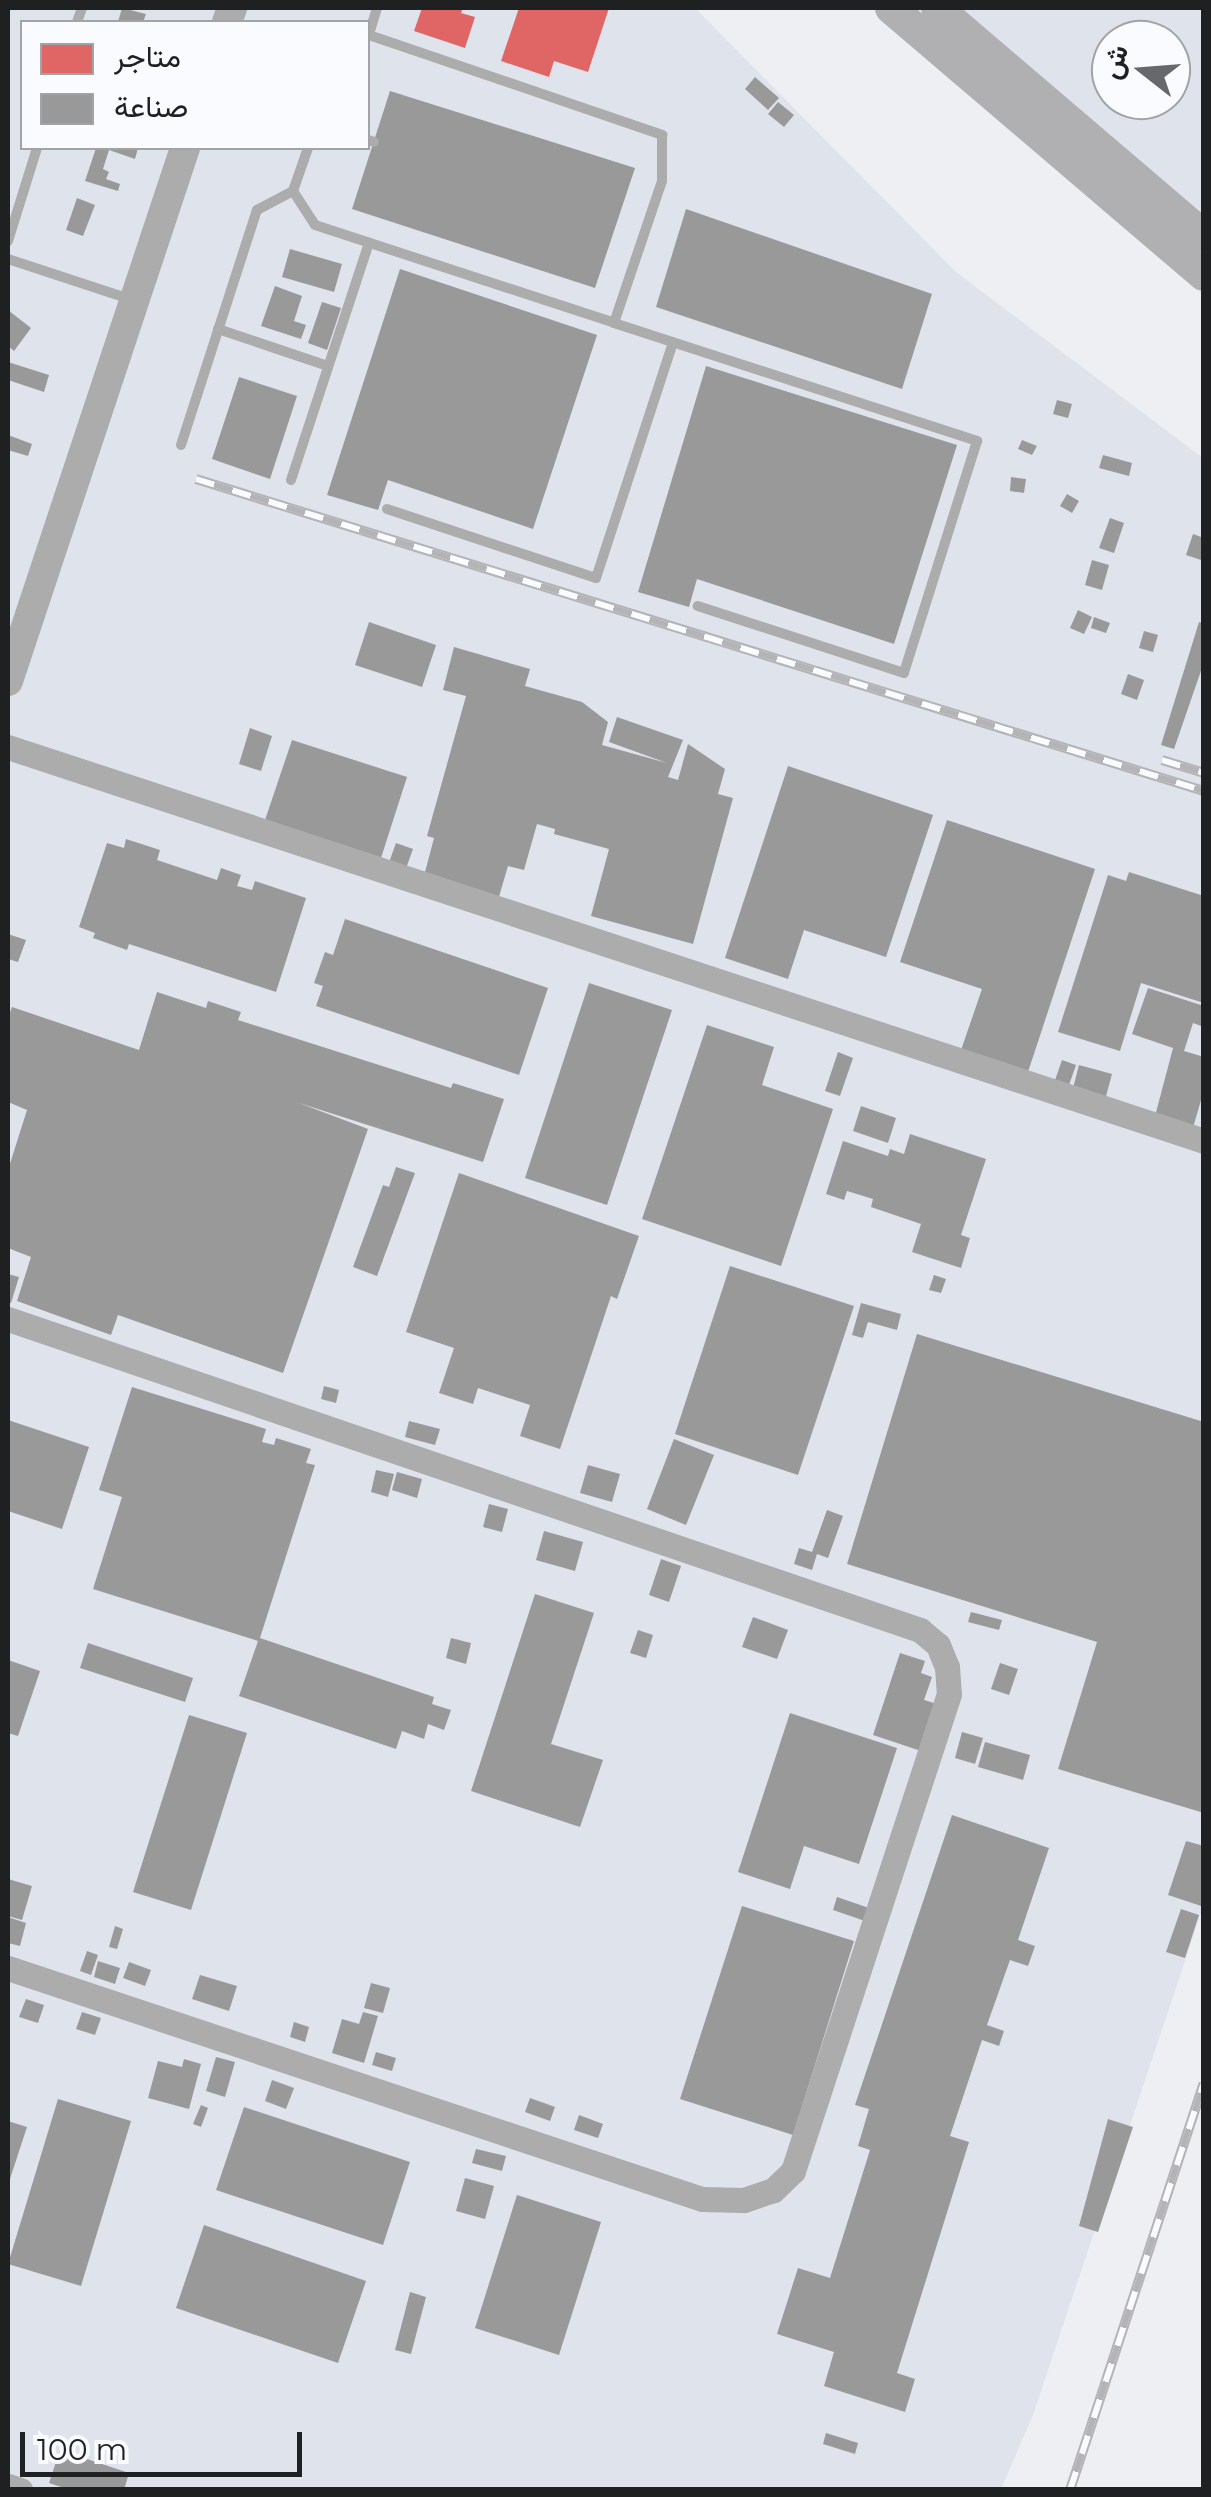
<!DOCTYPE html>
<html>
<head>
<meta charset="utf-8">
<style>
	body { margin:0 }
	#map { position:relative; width:1211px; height:2497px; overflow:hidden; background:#edeff3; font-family:Montserrat,Vazirmatn,sans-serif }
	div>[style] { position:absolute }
	.built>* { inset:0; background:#dfe3ec }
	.shops>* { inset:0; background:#e06666 }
	.industry>* { inset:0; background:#999 }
	.service>* { height:10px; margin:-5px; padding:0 5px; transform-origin:5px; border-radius:5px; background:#acacad }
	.tertiary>* { height:25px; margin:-12.5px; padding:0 12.5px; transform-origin:12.5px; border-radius:12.5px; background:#acacad }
	.secondary>* { height:30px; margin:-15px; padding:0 15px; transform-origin:15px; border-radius:15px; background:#acacac }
	.primary>* { height:32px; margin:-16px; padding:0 16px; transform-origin:16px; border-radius:16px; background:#b0afb1 }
	.rail>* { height:10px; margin-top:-5px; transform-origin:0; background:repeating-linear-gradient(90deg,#fafbfe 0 19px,#b4b4b7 0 38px); box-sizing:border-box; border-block:2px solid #b4b4b7 }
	span { translate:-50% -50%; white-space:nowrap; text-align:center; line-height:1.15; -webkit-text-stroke:10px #fafbfe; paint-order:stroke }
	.frame { position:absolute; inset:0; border:10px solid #1f2022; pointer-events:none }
	.legend { position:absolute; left:20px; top:20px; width:350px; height:130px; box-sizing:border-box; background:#fafbfe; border:2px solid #a2a3a6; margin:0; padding:12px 18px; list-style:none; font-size:30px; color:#1f2022 }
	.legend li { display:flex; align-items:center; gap:20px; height:50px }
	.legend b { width:50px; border:2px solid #a2a3a6 }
	.north { position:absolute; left:1091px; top:20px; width:100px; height:100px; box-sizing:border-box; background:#fafbfe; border:2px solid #a2a3a6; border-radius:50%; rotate:287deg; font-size:28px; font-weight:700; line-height:40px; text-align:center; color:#1f2022 }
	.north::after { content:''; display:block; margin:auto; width:35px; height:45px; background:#67686b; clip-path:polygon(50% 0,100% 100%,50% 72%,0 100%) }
	.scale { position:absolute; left:20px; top:2432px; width:282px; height:45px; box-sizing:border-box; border:5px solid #1f2022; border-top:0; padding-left:12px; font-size:30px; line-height:35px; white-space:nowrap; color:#1f2022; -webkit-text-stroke:8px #fafbfe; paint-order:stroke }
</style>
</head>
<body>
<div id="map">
	<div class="built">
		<div style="clip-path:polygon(evenodd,8px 8px,695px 8px,956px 272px,1203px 458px,1203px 1907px,1033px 2415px,1001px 2489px,8px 2490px,8px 8px,22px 22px,368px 22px,368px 148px,22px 148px,22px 22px)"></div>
		<div style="clip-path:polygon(evenodd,959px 8px,1203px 8px,1203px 220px,959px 8px,1111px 40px,1171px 40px,1171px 100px,1111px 100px,1111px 40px)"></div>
	</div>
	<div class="shops">
		<div style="clip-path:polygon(422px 8px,463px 8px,461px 13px,475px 17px,465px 48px,414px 31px)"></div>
		<div style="clip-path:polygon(519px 8px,609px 8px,588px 72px,554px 61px,549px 77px,501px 61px)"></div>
	</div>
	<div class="industry">
		<div style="clip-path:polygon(122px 8px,146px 14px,143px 22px,118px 22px)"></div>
		<div style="clip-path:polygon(755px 77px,779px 98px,768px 110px,745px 89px)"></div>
		<div style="clip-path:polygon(390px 91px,635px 168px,595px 288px,352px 209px)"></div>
		<div style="clip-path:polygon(778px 102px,794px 115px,784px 127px,768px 114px)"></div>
		<div style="clip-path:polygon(96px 148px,138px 148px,135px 159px,109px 150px,103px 169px,109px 172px,106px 179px,120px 184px,118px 191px,85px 181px)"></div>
		<div style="clip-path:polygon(77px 198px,95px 205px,83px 236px,66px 230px)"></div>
		<div style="clip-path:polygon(686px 209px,932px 294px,902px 389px,656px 307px)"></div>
		<div style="clip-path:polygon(290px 249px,342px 264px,334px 292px,282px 277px)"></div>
		<div style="clip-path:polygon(400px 269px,597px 335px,533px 529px,388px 480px,378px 510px,327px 495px)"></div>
		<div style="clip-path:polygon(275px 286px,302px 296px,294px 321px,306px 325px,301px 339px,261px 326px)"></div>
		<div style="clip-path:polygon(322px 302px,341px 308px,327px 350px,308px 343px)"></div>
		<div style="clip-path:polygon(8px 310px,31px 328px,14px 351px,8px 346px)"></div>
		<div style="clip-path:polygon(8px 362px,49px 375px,44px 392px,8px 380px)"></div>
		<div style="clip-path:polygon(706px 366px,957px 445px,894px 644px,697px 579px,689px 607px,638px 592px)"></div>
		<div style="clip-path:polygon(239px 377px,297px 396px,270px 479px,212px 459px)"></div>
		<div style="clip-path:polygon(1057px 400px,1072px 404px,1068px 418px,1053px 414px)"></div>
		<div style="clip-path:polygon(8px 435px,32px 444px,28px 456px,8px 450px)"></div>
		<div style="clip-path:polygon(1022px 440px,1037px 446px,1032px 455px,1018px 449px)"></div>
		<div style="clip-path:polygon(1103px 455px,1132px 463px,1129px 476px,1099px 468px)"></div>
		<div style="clip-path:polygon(1011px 477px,1026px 479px,1024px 493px,1010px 491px)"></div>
		<div style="clip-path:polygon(1067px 494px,1079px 501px,1072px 513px,1060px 506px)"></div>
		<div style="clip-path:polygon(1110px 518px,1124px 523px,1114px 553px,1099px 548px)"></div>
		<div style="clip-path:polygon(1193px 534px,1204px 538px,1201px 560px,1186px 555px)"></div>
		<div style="clip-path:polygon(1092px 560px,1109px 565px,1102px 590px,1085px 585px)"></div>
		<div style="clip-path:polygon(1078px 610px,1092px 617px,1084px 634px,1070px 628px)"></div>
		<div style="clip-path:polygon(1094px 617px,1110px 623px,1106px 633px,1091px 628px)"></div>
		<div style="clip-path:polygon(369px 622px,436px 645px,422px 687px,355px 665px)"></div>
		<div style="clip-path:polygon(1199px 622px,1204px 624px,1204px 662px,1174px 749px,1161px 745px)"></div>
		<div style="clip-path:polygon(1144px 631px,1158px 635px,1153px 652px,1139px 648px)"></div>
		<div style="clip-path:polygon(454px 647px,530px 669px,525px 686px,582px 702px,608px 722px,602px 745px,667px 763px,609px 742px,617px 717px,683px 740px,668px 777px,678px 780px,688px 744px,725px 769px,718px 794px,733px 798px,693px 944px,591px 916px,609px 849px,554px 834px,555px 829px,537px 824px,524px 870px,508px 866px,498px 900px,423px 880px,434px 838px,427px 836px,466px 696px,443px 690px)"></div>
		<div style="clip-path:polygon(1128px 674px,1144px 680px,1137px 700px,1121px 694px)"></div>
		<div style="clip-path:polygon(250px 728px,272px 736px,261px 771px,239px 764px)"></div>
		<div style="clip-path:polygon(292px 740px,407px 777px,380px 861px,264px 823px)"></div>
		<div style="clip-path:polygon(788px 766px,933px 815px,886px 957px,804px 930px,788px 979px,725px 958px)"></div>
		<div style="clip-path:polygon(947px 820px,1095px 869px,1026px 1078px,959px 1056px,982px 989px,900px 962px)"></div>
		<div style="clip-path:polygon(126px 839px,160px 850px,157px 860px,217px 880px,221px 868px,241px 875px,237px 886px,252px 890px,255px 881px,306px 898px,276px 992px,129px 944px,127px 950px,93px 938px,95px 933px,79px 927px,107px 843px,124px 848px)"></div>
		<div style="clip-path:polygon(396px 843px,413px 849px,404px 874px,387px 868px)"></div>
		<div style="clip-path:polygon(1129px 872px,1204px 896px,1204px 1003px,1141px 983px,1120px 1051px,1058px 1032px,1108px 875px,1126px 881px)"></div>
		<div style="clip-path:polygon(345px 919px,548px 988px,519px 1075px,316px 1006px,323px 986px,314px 983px,325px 952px,333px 955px)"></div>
		<div style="clip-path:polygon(8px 934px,26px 940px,18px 962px,8px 959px)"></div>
		<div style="clip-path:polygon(589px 983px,672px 1010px,607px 1205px,525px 1178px)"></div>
		<div style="clip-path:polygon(1148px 988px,1204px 1006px,1204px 1027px,1193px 1023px,1184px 1051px,1204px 1057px,1204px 1090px,1192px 1131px,1154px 1120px,1173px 1048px,1132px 1034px)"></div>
		<div style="clip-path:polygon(157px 992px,206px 1008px,208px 1001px,241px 1012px,238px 1020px,451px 1088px,453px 1083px,504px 1099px,483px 1162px,299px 1103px,368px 1129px,283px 1373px,118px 1315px,111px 1335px,17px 1301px,31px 1257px,8px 1248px,8px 1170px,27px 1110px,8px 1102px,8px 1018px,12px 1007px,139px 1050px)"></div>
		<div style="clip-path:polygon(707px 1025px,774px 1047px,762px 1085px,833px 1109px,781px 1266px,642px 1219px)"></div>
		<div style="clip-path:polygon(838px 1052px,853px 1058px,840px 1096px,825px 1091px)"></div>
		<div style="clip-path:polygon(1062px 1060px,1076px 1065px,1068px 1088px,1054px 1083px)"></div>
		<div style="clip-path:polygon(1079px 1065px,1112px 1074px,1105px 1100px,1072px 1092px)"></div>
		<div style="clip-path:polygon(861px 1106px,896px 1118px,888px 1143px,853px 1131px)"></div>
		<div style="clip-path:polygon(910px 1134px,986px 1159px,961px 1235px,970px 1238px,961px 1268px,912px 1252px,921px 1224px,871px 1207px,873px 1199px,847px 1191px,844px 1200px,826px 1194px,843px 1141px,888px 1156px,890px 1149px,904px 1154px)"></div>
		<div style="clip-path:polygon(396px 1167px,415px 1173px,377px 1276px,353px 1267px,383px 1185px,389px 1187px)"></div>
		<div style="clip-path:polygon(459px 1173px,639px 1236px,617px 1299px,611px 1296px,560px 1449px,520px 1436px,530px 1405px,478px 1388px,473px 1404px,439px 1393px,454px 1348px,406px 1332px)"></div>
		<div style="clip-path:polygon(730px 1266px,854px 1306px,798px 1475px,675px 1434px)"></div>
		<div style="clip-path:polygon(8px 1274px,19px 1277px,11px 1303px,8px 1302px)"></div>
		<div style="clip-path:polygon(934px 1275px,946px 1279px,941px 1293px,929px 1290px)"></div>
		<div style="clip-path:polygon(861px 1303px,901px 1314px,897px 1330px,868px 1322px,863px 1338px,852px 1335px)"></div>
		<div style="clip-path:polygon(917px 1334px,1204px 1422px,1204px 1813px,1058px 1769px,1097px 1642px,847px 1564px)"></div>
		<div style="clip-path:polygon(324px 1386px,339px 1390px,336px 1403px,321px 1399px)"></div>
		<div style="clip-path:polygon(132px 1387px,266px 1429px,262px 1442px,274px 1445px,276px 1438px,311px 1449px,306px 1463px,315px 1465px,260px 1638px,434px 1697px,432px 1704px,451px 1710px,444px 1730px,428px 1724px,424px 1739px,402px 1731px,396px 1749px,239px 1696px,258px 1641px,93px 1589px,122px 1497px,99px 1490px)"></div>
		<div style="clip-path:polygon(8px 1420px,89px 1447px,62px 1529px,8px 1511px)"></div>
		<div style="clip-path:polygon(409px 1421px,440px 1429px,435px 1445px,405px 1437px)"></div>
		<div style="clip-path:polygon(674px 1439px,714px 1455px,686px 1525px,647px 1509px)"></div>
		<div style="clip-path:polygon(588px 1465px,620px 1474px,612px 1502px,580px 1493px)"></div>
		<div style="clip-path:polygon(376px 1470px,394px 1474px,388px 1497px,371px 1492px)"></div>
		<div style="clip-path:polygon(397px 1472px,422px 1479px,417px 1498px,392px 1490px)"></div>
		<div style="clip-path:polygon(489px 1504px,508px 1509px,502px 1532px,483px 1527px)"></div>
		<div style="clip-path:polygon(827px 1510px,843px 1516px,828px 1558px,817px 1554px,812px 1570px,794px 1564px,799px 1548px,812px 1552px)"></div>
		<div style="clip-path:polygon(544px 1531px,583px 1542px,575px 1571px,536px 1560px)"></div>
		<div style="clip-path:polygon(661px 1559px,681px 1566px,669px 1602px,649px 1595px)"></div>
		<div style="clip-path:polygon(535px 1594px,594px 1613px,551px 1744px,603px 1760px,580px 1827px,471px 1791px)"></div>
		<div style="clip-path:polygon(971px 1612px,1002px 1620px,999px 1630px,968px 1622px)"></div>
		<div style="clip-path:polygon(753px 1617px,788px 1630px,777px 1659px,742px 1647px)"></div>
		<div style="clip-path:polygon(638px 1630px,653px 1635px,646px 1658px,630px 1653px)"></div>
		<div style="clip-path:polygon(451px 1638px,471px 1643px,466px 1664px,446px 1658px)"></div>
		<div style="clip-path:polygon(88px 1643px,193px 1678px,185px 1702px,80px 1668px)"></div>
		<div style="clip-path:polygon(900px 1653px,925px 1661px,921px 1673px,932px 1677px,924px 1700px,937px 1704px,921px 1751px,873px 1735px)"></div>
		<div style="clip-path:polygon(8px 1660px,40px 1671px,18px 1736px,8px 1733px)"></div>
		<div style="clip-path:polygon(1000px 1663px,1018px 1669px,1009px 1695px,991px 1689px)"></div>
		<div style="clip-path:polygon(790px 1713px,897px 1748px,859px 1864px,804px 1846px,790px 1889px,738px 1872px)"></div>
		<div style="clip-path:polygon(189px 1715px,247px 1733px,191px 1910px,133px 1892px)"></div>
		<div style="clip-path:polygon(962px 1732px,983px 1738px,975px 1764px,955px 1758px)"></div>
		<div style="clip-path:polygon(985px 1742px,1030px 1755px,1023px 1780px,978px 1767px)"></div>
		<div style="clip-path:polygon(952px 1815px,1049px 1848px,1018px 1940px,1035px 1946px,1028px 1966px,1010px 1960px,987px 2025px,1004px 2031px,999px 2046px,982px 2040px,950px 2136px,969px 2142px,897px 2373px,915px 2379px,905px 2412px,824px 2386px,834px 2352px,777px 2334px,798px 2268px,830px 2278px,870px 2150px,858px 2146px,869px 2109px,855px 2105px)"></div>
		<div style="clip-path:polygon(1186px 1841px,1204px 1846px,1204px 1907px,1168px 1895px)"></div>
		<div style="clip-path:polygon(8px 1879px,32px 1886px,22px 1920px,8px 1916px)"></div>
		<div style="clip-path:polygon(837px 1897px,869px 1908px,865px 1921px,833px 1910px)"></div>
		<div style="clip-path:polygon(742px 1906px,854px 1941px,793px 2135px,680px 2099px)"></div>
		<div style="clip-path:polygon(1181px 1909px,1199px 1915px,1185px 1958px,1166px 1952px)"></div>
		<div style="clip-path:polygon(8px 1917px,26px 1923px,20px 1946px,8px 1943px)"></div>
		<div style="clip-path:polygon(115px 1926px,123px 1929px,117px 1949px,109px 1947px)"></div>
		<div style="clip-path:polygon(87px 1951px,98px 1955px,91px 1975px,80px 1971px)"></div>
		<div style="clip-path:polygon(98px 1961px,120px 1968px,115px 1984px,94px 1977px)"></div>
		<div style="clip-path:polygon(129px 1962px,151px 1970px,145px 1986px,123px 1978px)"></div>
		<div style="clip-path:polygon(200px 1975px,237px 1986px,229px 2011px,192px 1999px)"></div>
		<div style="clip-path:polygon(371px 1983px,390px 1988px,383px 2013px,364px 2008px)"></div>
		<div style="clip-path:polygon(26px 1999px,44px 2005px,38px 2023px,19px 2017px)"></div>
		<div style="clip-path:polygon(82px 2012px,101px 2018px,95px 2035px,76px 2029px)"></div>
		<div style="clip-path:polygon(363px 2012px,378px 2016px,364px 2063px,332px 2053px,342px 2019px,359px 2024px)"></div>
		<div style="clip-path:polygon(294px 2022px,309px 2027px,305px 2042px,290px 2037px)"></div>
		<div style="clip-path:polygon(376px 2052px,396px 2058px,392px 2071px,372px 2065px)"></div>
		<div style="clip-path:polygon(216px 2057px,235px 2062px,225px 2097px,206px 2091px)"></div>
		<div style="clip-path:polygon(184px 2059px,201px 2064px,189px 2109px,148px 2098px,158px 2061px,182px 2067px)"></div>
		<div style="clip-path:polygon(272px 2080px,294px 2088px,286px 2109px,265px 2101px)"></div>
		<div style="clip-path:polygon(530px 2098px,555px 2107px,550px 2121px,525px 2112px)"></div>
		<div style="clip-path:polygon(58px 2099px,131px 2121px,81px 2286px,8px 2264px)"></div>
		<div style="clip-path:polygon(201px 2105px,208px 2108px,201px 2127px,193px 2124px)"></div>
		<div style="clip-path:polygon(244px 2107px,410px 2162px,383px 2245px,216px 2190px)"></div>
		<div style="clip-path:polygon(579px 2115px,603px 2124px,598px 2138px,574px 2130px)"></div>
		<div style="clip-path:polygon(1108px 2119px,1133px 2127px,1098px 2232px,1079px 2226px)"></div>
		<div style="clip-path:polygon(8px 2121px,27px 2127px,8px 2185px)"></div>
		<div style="clip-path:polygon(476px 2149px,506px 2156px,502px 2171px,472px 2163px)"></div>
		<div style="clip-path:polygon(465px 2178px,494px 2186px,485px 2219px,456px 2211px)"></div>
		<div style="clip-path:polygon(517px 2195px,601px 2222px,559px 2355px,475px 2328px)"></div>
		<div style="clip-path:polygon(204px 2225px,366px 2281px,338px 2363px,176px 2308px)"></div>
		<div style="clip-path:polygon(410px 2292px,426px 2297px,411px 2354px,395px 2350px)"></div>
		<div style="clip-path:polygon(826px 2433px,858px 2443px,855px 2454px,823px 2444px)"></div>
		<div style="clip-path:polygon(60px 2450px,129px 2473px,124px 2490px,70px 2490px,49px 2483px)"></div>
	</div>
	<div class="service">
		<div style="left:377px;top:8px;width:28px;rotate:107deg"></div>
		<div style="left:369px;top:35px;width:310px;rotate:18.8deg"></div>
		<div style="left:662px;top:135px;width:46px;rotate:90deg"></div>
		<div style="left:662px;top:181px;width:150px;rotate:108.7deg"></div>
		<div style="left:614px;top:323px;width:382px;rotate:18deg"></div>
		<div style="left:977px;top:441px;width:243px;rotate:107.5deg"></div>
		<div style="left:904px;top:673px;width:217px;rotate:-162deg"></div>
		<div style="left:77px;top:22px;width:15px;rotate:-70deg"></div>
		<div style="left:368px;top:140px;width:6px;rotate:18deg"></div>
		<div style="left:308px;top:148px;width:46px;rotate:109.2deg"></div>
		<div style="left:293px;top:191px;width:40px;rotate:57.1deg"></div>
		<div style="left:315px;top:225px;width:315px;rotate:18.1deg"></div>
		<div style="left:8px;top:241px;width:97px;rotate:-72.7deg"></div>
		<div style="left:8px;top:259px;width:132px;rotate:18.2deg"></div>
		<div style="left:218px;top:329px;width:116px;rotate:18.6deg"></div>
		<div style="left:181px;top:445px;width:247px;rotate:-72.1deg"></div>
		<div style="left:257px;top:210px;width:41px;rotate:-27.8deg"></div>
		<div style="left:291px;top:480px;width:250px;rotate:-71.8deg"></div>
		<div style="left:387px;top:509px;width:220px;rotate:18.3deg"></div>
		<div style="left:596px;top:578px;width:248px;rotate:-71.9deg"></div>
	</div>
	<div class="tertiary">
		<div style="left:8px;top:747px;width:1259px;rotate:18.23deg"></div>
		<div style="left:8px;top:1319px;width:964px;rotate:18.83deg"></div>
		<div style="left:920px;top:1630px;width:23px;rotate:40deg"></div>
		<div style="left:938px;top:1645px;width:24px;rotate:68deg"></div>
		<div style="left:947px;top:1667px;width:27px;rotate:86deg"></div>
		<div style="left:949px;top:1694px;width:502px;rotate:108.11deg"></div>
		<div style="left:793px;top:2171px;width:28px;rotate:136deg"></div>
		<div style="left:773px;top:2190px;width:31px;rotate:161deg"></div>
		<div style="left:744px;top:2200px;width:42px;rotate:-178.6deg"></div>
		<div style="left:702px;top:2199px;width:731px;rotate:-161.59deg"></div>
		<div style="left:8px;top:2486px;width:13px;rotate:18deg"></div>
	</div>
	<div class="secondary">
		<div style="left:227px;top:22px;width:15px;rotate:-70deg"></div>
		<div style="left:8px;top:681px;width:562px;rotate:-71.63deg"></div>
	</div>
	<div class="primary">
		<div style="left:891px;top:8px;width:411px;rotate:40.5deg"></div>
		<div style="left:937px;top:8px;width:351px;rotate:40.5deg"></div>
	</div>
	<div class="rail">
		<div style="left:196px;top:479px;width:1055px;rotate:17.2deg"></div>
		<div style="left:1162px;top:760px;width:44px;rotate:17.2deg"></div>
		<div style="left:1070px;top:2490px;width:428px;rotate:-71.8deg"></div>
	</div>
	<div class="frame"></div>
	<ul class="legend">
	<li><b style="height:28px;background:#e06666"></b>متاجر</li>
	<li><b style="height:28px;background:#999"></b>صناعة</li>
	</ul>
	<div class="north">ش</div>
	<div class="scale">100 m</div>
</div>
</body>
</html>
